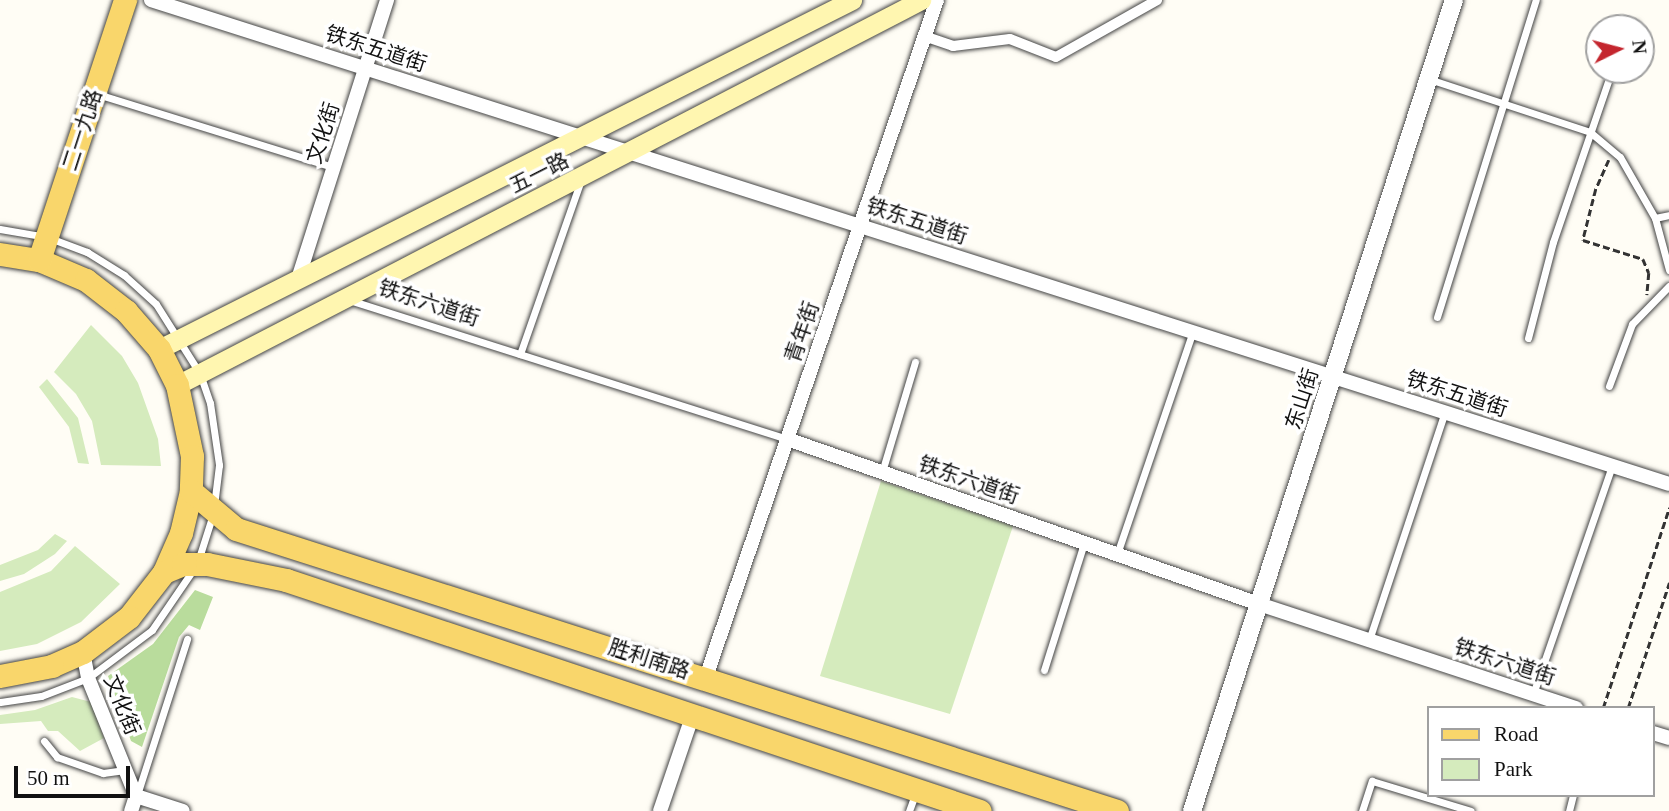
<!DOCTYPE html>
<html>
<head>
<meta charset="utf-8">
<style>
	body { margin:0 }
	#map { position:relative; width:1669px; height:811px; overflow:hidden; background:#fffdf5; font-family:"Times New Roman","Noto Sans SC",serif }
	div>[style] { position:absolute }
	.green>* { inset:0; background:#d5ebbd }
	.forest>* { inset:0; background:#b9dc9c }
	.path>* { height:2.5px; margin-top:-1.25px; transform-origin:0; background:repeating-linear-gradient(90deg,#333 0 7px,transparent 0 10.5px) }
	.roads { filter:drop-shadow(0 0 2px #444) drop-shadow(0 0 2px #444) }
	.service>* { height:7px; margin:-3.5px; padding:0 3.5px; transform-origin:3.5px; border-radius:3.5px; background:#fff }
	.pedestrian>* { height:10px; margin:-5px; padding:0 5px; transform-origin:5px; border-radius:5px; background:#fff }
	.minor>* { height:14px; margin:-7px; padding:0 7px; transform-origin:7px; border-radius:7px; background:#fff }
	.tertiary>* { height:18px; margin:-9px; padding:0 9px; transform-origin:9px; border-radius:9px; background:#fff }
	.secondary>* { height:19px; margin:-9.5px; padding:0 9.5px; transform-origin:9.5px; border-radius:9.5px; background:#fff6b0 }
	.primary>* { height:23px; margin:-11.5px; padding:0 11.5px; transform-origin:11.5px; border-radius:11.5px; background:#f9d66b }
	span { translate:-50% -50%; white-space:nowrap; text-align:center; line-height:1.15; -webkit-text-stroke:7px #fff; paint-order:stroke }
	.street-label { font-size:21px; color:#111 }
	.legend { position:absolute; left:1427px; top:706px; width:228px; height:91px; box-sizing:border-box; background:#fff; border:2px solid #a0a0a0; margin:0; padding:9px 12px; list-style:none; font-size:21px; color:#111 }
	.legend li { display:flex; align-items:center; gap:14px; height:35px }
	.legend b { width:35px; border:2px solid #a0a0a0 }
	.north { position:absolute; left:1585px; top:14px; width:70px; height:70px; box-sizing:border-box; background:#fff; border:2px solid #a0a0a0; border-radius:50%; rotate:84deg; font-size:19px; font-weight:700; line-height:28px; text-align:center; color:#111 }
	.north::after { content:''; display:block; margin:auto; width:24px; height:32px; background:#c4262e; clip-path:polygon(50% 0,100% 100%,50% 72%,0 100%) }
	.scale { position:absolute; left:14px; top:766px; width:116px; height:32px; box-sizing:border-box; border:4px solid #111; border-top:0; padding-left:9px; font-size:21px; line-height:24px; white-space:nowrap; color:#111; -webkit-text-stroke:5px #fff; paint-order:stroke }
</style>
</head>
<body>
<div id="map">
	<div class="green">
		<div style="clip-path:polygon(91px 325px,122px 356px,138px 383px,158px 439px,161px 466px,101px 465px,92px 421px,76px 394px,54px 372px)"></div>
		<div style="clip-path:polygon(47px 379px,78px 418px,89px 464px,78px 463px,69px 427px,39px 387px)"></div>
		<div style="clip-path:polygon(881px 481px,1013px 526px,950px 714px,820px 676px)"></div>
		<div style="clip-path:polygon(55px 534px,67px 541px,55px 554px,24px 574px,0 581px,0 565px,38px 550px)"></div>
		<div style="clip-path:polygon(75px 546px,120px 584px,81px 622px,37px 644px,0 651px,0 592px,51px 571px)"></div>
		<div style="clip-path:polygon(72px 697px,91px 702px,104px 738px,80px 751px,58px 731px,48px 731px,41px 721px,0 724px,0 715px,35px 710px)"></div>
	</div>
	<div class="forest">
		<div style="clip-path:polygon(195px 590px,213px 597px,200px 630px,189px 625px,179px 637px,142px 747px,131px 741px,108px 676px,153px 644px)"></div>
	</div>
	<div class="path">
		<div style="left:1609px;top:160px;width:32px;rotate:114deg"></div>
		<div style="left:1596px;top:189px;width:53px;rotate:104.3deg"></div>
		<div style="left:1583px;top:240px;width:63px;rotate:17.6deg"></div>
		<div style="left:1643px;top:259px;width:15px;rotate:67deg"></div>
		<div style="left:1649px;top:273px;width:22px;rotate:95deg"></div>
		<div style="left:1603px;top:708px;width:211px;rotate:-71.7deg"></div>
		<div style="left:1628px;top:708px;width:132px;rotate:-71.8deg"></div>
	</div>
	<div class="roads">
		<div class="service">
			<div style="left:1633px;top:28px;width:4px;rotate:-63deg"></div>
			<div style="left:1429px;top:79px;width:169px;rotate:18.2deg"></div>
			<div style="left:1590px;top:132px;width:39px;rotate:40deg"></div>
			<div style="left:1620px;top:157px;width:70px;rotate:60.2deg"></div>
			<div style="left:1655px;top:218px;width:54px;rotate:74.9deg"></div>
			<div style="left:97px;top:94px;width:247px;rotate:17.2deg"></div>
			<div style="left:1655px;top:218px;width:14px;rotate:-12deg"></div>
			<div style="left:0;top:229px;width:48px;rotate:9.7deg"></div>
			<div style="left:47px;top:237px;width:43px;rotate:20.6deg"></div>
			<div style="left:87px;top:252px;width:44px;rotate:31.9deg"></div>
			<div style="left:124px;top:275px;width:43px;rotate:42.2deg"></div>
			<div style="left:156px;top:304px;width:83px;rotate:57.8deg"></div>
			<div style="left:200px;top:374px;width:31px;rotate:71deg"></div>
			<div style="left:210px;top:403px;width:63px;rotate:81.7deg"></div>
			<div style="left:219px;top:465px;width:49px;rotate:97deg"></div>
			<div style="left:213px;top:514px;width:52px;rotate:107.7deg"></div>
			<div style="left:197px;top:564px;width:80px;rotate:124.3deg"></div>
			<div style="left:152px;top:630px;width:80px;rotate:143.1deg"></div>
			<div style="left:88px;top:678px;width:50px;rotate:159deg"></div>
			<div style="left:41px;top:696px;width:41px;rotate:171.7deg"></div>
			<div style="left:349px;top:300px;width:460px;rotate:17.6deg"></div>
			<div style="left:1437px;top:317px;width:332px;rotate:-72.7deg"></div>
			<div style="left:1528px;top:338px;width:99px;rotate:-75.4deg"></div>
			<div style="left:1553px;top:242px;width:182px;rotate:-71.1deg"></div>
			<div style="left:520px;top:354px;width:184px;rotate:-70.7deg"></div>
			<div style="left:1609px;top:386px;width:66px;rotate:-69.6deg"></div>
			<div style="left:1632px;top:324px;width:53px;rotate:-45.8deg"></div>
			<div style="left:882px;top:472px;width:115px;rotate:-73.3deg"></div>
			<div style="left:1117px;top:554px;width:236px;rotate:-71.2deg"></div>
			<div style="left:1369px;top:640px;width:240px;rotate:-71.6deg"></div>
			<div style="left:1044px;top:670px;width:133px;rotate:-72.5deg"></div>
			<div style="left:1533px;top:694px;width:241px;rotate:-70.9deg"></div>
			<div style="left:44px;top:741px;width:21px;rotate:51deg"></div>
			<div style="left:57px;top:757px;width:49px;rotate:19.2deg"></div>
			<div style="left:103px;top:773px;width:22px;rotate:-8deg"></div>
			<div style="left:137px;top:795px;width:164px;rotate:-72.2deg"></div>
			<div style="left:909px;top:811px;width:20px;rotate:-70deg"></div>
			<div style="left:1362px;top:811px;width:32px;rotate:-72deg"></div>
			<div style="left:1372px;top:781px;width:103px;rotate:16.9deg"></div>
			<div style="left:1569px;top:811px;width:16px;rotate:-76deg"></div>
		</div>
		<div class="pedestrian">
			<div style="left:924px;top:36px;width:31px;rotate:19deg"></div>
			<div style="left:953px;top:46px;width:57px;rotate:-7deg"></div>
			<div style="left:1010px;top:39px;width:49px;rotate:21.4deg"></div>
			<div style="left:1056px;top:57px;width:116px;rotate:-29.4deg"></div>
		</div>
		<div class="minor">
			<div style="left:151px;top:0;width:1593px;rotate:17.68deg"></div>
			<div style="left:298px;top:279px;width:293px;rotate:-72.3deg"></div>
			<div style="left:787px;top:439px;width:500px;rotate:19.27deg"></div>
			<div style="left:1259px;top:604px;width:334px;rotate:18.2deg"></div>
			<div style="left:83px;top:652px;width:26px;rotate:79deg"></div>
			<div style="left:88px;top:678px;width:127px;rotate:67.9deg"></div>
			<div style="left:136px;top:796px;width:16px;rotate:108deg"></div>
			<div style="left:706px;top:677px;width:715px;rotate:-71.16deg"></div>
			<div style="left:1653px;top:733px;width:17px;rotate:17deg"></div>
			<div style="left:136px;top:796px;width:49px;rotate:17.7deg"></div>
			<div style="left:660px;top:811px;width:99px;rotate:-71.2deg"></div>
		</div>
		<div class="tertiary">
			<div style="left:1192px;top:811px;width:852px;rotate:-72.1deg"></div>
		</div>
		<div class="secondary">
			<div style="left:159px;top:349px;width:776px;rotate:-26.73deg"></div>
			<div style="left:177px;top:385px;width:838px;rotate:-27.36deg"></div>
		</div>
		<div class="primary">
			<div style="left:0;top:254px;width:39px;rotate:9deg"></div>
			<div style="left:39px;top:260px;width:51px;rotate:23.1deg"></div>
			<div style="left:86px;top:280px;width:51px;rotate:37.8deg"></div>
			<div style="left:126px;top:311px;width:50px;rotate:49deg"></div>
			<div style="left:159px;top:349px;width:40px;rotate:63.4deg"></div>
			<div style="left:177px;top:385px;width:73px;rotate:78.1deg"></div>
			<div style="left:192px;top:456px;width:35px;rotate:92deg"></div>
			<div style="left:191px;top:491px;width:43px;rotate:103.4deg"></div>
			<div style="left:181px;top:533px;width:43px;rotate:113.6deg"></div>
			<div style="left:164px;top:572px;width:57px;rotate:127.9deg"></div>
			<div style="left:129px;top:617px;width:58px;rotate:142.7deg"></div>
			<div style="left:83px;top:652px;width:34px;rotate:156deg"></div>
			<div style="left:52px;top:666px;width:53px;rotate:169.1deg"></div>
			<div style="left:39px;top:260px;width:274px;rotate:-71.7deg"></div>
			<div style="left:191px;top:491px;width:59px;rotate:40.2deg"></div>
			<div style="left:236px;top:529px;width:925px;rotate:17.75deg"></div>
			<div style="left:164px;top:572px;width:21px;rotate:-23deg"></div>
			<div style="left:183px;top:564px;width:24px"></div>
			<div style="left:207px;top:564px;width:81px;rotate:11.4deg"></div>
			<div style="left:286px;top:580px;width:731px;rotate:18.41deg"></div>
		</div>
	</div>
	<div class="street-label">
		<span style="left:376px;top:49px;rotate:18deg">铁东五道街</span>
		<span style="left:82px;top:130px;rotate:-72deg">二一九路</span>
		<span style="left:323px;top:133px;rotate:-72deg">文化街</span>
		<span style="left:539px;top:173px;rotate:-27deg">五一路</span>
		<span style="left:917px;top:221px;rotate:18deg">铁东五道街</span>
		<span style="left:429px;top:303px;rotate:18deg">铁东六道街</span>
		<span style="left:802px;top:332px;rotate:-71deg">青年街</span>
		<span style="left:1457px;top:394px;rotate:18deg">铁东五道街</span>
		<span style="left:1302px;top:399px;rotate:-72deg">东山街</span>
		<span style="left:969px;top:480px;rotate:19deg">铁东六道街</span>
		<span style="left:649px;top:659px;rotate:18deg">胜利南路</span>
		<span style="left:1505px;top:662px;rotate:18deg">铁东六道街</span>
		<span style="left:122px;top:705px;rotate:68deg">文化街</span>
	</div>
	<ul class="legend">
	<li><b style="height:9px;background:#f9d66b"></b>Road</li>
	<li><b style="height:19px;background:#d5ebbd"></b>Park</li>
	</ul>
	<div class="north">N</div>
	<div class="scale">50 m</div>
</div>
</body>
</html>
